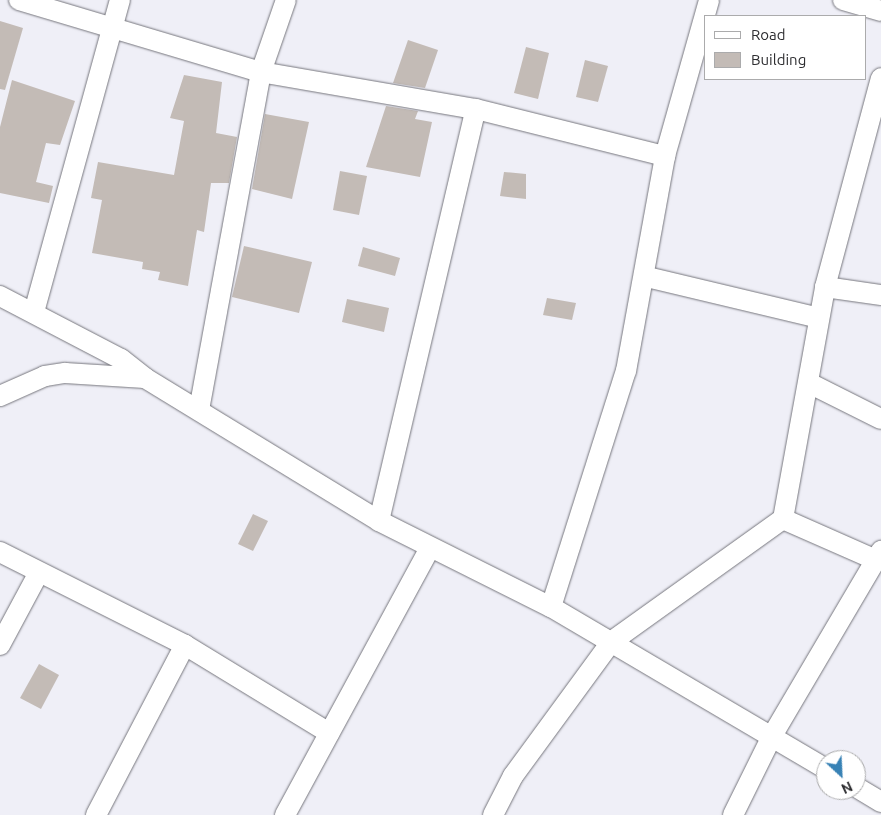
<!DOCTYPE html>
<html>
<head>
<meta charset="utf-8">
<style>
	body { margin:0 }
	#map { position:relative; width:881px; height:815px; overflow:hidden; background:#efeff7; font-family:Ubuntu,sans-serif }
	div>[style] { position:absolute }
	.building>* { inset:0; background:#c3bbb6 }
	.roads { filter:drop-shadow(0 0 1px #76767d) drop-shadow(0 0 1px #76767d) }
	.street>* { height:20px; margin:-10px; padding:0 10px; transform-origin:10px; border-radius:10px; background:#fff }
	span { translate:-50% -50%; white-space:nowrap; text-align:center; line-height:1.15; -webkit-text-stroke:4px #fff; paint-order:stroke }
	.legend { position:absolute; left:704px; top:15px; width:162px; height:65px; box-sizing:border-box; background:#fff; border:1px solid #ababac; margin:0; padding:6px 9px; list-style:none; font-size:15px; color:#2d2d30 }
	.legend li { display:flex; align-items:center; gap:10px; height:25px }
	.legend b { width:25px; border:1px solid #ababac }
	.north { position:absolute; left:816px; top:750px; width:50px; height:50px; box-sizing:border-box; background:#fff; border:1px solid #ababac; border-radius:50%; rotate:155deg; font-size:14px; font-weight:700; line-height:20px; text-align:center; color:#2d2d30 }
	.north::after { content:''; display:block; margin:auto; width:18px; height:22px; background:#3882b5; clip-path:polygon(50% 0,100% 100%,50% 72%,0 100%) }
</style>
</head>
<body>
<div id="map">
	<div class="building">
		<div style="clip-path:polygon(0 21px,23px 28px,5px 90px,0 89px)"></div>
		<div style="clip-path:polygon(408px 40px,438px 50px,425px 88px,393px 83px)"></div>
		<div style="clip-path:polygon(526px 47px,549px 53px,538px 99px,514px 93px)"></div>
		<div style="clip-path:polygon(585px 60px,608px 66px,598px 102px,576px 97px)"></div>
		<div style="clip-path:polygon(184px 75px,222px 82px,216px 133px,237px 137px,229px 183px,211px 183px,204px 232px,197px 230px,188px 286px,158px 280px,160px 272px,142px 269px,143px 262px,92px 253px,102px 200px,91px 198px,98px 162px,174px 175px,184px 121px,170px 118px)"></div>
		<div style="clip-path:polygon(12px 80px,75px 101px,60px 145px,46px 143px,36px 182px,53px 186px,49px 203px,0 193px,0 127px)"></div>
		<div style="clip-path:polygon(386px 106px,418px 111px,415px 119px,432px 122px,420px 177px,366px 167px)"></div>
		<div style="clip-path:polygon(265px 114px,309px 122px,292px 199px,252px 189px)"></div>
		<div style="clip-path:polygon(340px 171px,367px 176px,359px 215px,333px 210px)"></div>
		<div style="clip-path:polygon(504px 172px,526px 174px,526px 199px,500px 196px)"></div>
		<div style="clip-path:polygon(244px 246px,312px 262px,299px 313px,232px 297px)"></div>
		<div style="clip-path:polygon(363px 247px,400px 258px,395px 276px,358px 266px)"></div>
		<div style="clip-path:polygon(547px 298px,576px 303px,572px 320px,543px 315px)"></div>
		<div style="clip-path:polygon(347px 299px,389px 308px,384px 332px,342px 322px)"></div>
		<div style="clip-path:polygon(253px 514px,268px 521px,253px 551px,238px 544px)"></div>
		<div style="clip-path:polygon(39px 664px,59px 675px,41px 709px,20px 698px)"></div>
	</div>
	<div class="roads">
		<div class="street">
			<div style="left:19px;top:0;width:252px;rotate:16.6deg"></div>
			<div style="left:261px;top:72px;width:218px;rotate:9.8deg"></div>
			<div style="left:476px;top:109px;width:195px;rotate:14deg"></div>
			<div style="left:843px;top:0;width:40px;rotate:16deg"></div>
			<div style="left:647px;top:277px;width:177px;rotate:13.4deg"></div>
			<div style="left:825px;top:287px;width:57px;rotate:8.1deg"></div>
			<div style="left:0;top:296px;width:136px;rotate:27.5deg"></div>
			<div style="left:121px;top:359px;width:31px;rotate:38deg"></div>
			<div style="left:145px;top:378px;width:274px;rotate:31.4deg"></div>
			<div style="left:379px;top:521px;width:192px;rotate:26.6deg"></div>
			<div style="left:551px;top:607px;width:319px;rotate:30.5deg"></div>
			<div style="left:34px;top:312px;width:324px;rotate:-74.6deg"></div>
			<div style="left:809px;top:383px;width:80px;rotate:26.6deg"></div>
			<div style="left:0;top:396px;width:49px;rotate:-24deg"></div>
			<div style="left:45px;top:376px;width:20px;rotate:-9deg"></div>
			<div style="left:65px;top:373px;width:80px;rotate:3.6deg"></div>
			<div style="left:199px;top:410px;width:344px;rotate:-79.6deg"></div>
			<div style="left:261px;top:72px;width:76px;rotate:-70.9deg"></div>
			<div style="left:783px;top:519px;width:236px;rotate:-79.7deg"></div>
			<div style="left:825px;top:287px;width:216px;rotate:-75deg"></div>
			<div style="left:379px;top:521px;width:423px;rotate:-76.8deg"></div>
			<div style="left:0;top:552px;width:207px;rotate:26.7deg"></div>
			<div style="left:185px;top:645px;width:169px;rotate:31.4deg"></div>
			<div style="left:551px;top:607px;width:248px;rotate:-72.4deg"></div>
			<div style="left:626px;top:371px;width:219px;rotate:-79.7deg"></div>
			<div style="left:665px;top:156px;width:162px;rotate:-74.2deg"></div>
			<div style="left:0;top:645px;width:81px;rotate:-61.8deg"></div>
			<div style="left:856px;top:787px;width:29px;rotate:31deg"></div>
			<div style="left:96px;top:815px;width:192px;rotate:-62.4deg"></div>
			<div style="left:285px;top:815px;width:304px;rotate:-61.5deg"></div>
			<div style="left:493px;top:815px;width:44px;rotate:-62.9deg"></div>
			<div style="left:513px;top:776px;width:166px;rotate:-53.8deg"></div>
			<div style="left:611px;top:642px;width:211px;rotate:-35.6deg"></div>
			<div style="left:783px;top:519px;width:102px;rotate:23.8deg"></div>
			<div style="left:733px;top:815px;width:88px;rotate:-63.7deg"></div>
			<div style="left:772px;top:736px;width:215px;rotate:-59.5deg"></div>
		</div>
	</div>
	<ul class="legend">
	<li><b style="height:6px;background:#fff"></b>Road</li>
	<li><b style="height:14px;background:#c3bbb6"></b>Building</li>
	</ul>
	<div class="north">N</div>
</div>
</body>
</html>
